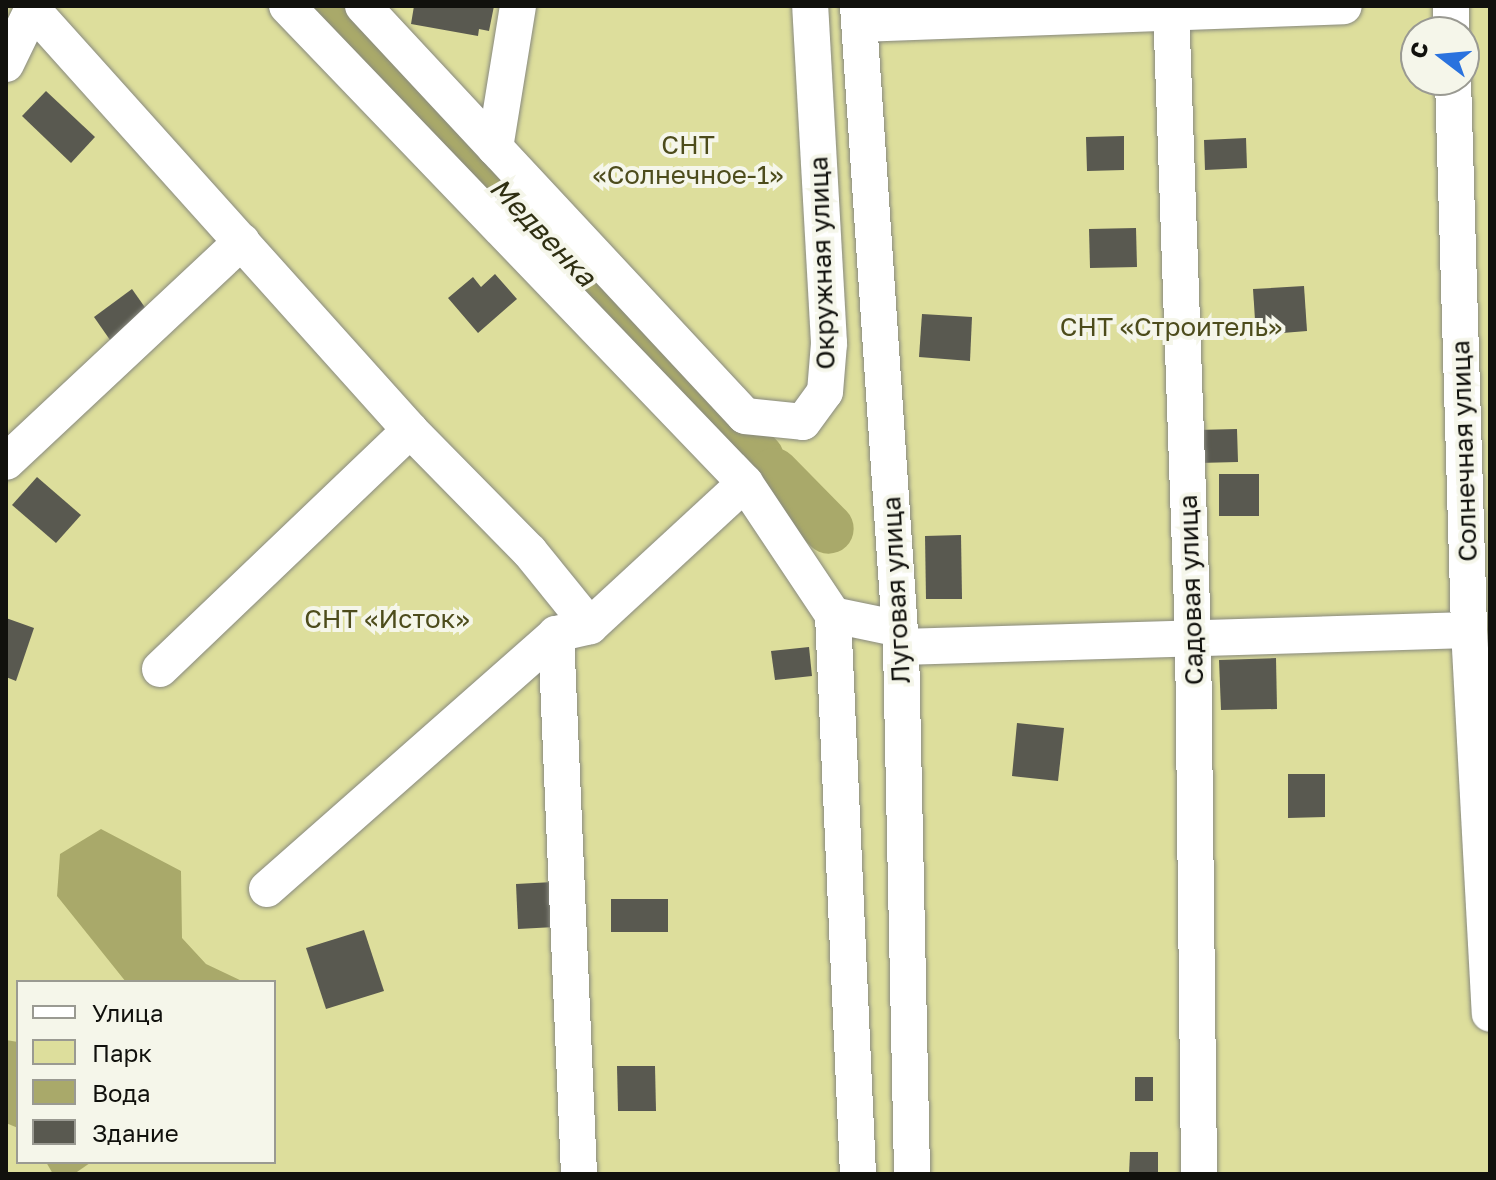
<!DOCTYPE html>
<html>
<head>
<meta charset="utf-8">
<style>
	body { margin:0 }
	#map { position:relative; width:1496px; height:1180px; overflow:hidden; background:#f5f6ea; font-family:"Golos Text",sans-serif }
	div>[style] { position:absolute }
	.green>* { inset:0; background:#ddde9c }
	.water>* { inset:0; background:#a9a96a }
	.river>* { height:50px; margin:-25px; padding:0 25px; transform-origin:25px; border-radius:25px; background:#a9a96a }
	.building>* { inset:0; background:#595950 }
	.roads { filter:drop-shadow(0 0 2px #88897e) drop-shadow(0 0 2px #88897e) }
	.minor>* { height:36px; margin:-18px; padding:0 18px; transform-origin:18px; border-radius:18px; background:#fff }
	span { translate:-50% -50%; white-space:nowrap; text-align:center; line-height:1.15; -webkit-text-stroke:8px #f5f6ea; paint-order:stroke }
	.park-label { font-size:26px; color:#4d4c1c }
	.street-label { font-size:26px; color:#11110d }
	.water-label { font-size:28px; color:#2f2f12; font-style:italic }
	.frame { position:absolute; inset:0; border:8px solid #11110d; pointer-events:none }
	.legend { position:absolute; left:16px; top:980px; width:260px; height:184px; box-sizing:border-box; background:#f5f6ea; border:2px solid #9a9a92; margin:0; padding:10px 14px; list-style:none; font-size:24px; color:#11110d }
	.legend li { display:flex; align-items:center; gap:16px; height:40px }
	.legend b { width:40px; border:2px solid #9a9a92 }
	.north { position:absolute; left:1400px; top:16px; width:80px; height:80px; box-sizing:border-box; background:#f5f6ea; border:2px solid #9a9a92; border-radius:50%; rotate:286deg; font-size:22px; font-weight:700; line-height:32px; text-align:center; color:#11110d }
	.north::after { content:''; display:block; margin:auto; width:28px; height:36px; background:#2a72de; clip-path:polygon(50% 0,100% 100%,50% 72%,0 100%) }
</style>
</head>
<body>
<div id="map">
	<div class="green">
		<div style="clip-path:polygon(evenodd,6px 6px,1490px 6px,1490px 1174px,6px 1174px,6px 6px,1416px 32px,1464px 32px,1464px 80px,1416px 80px,1416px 32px,6px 6px,18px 982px,274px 982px,274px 1162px,18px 1162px,18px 982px)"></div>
	</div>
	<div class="water">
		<div style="clip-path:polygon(101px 829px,181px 871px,182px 938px,206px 964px,244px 982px,126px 982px,57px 896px,60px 854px)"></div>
		<div style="clip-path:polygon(6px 1040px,18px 1042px,18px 1128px,6px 1123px)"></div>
		<div style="clip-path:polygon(46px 1162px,89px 1162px,90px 1163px,74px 1174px,53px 1174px)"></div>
	</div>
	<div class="river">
		<div style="left:326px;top:6px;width:626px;rotate:46.23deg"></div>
		<div style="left:774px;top:473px;width:78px;rotate:45.5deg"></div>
	</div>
	<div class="building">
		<div style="clip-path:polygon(414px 6px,494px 6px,489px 31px,479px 29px,478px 36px,411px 24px)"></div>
		<div style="clip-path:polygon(46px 91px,95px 137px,71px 163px,22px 116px)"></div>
		<div style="clip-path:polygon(1124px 136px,1124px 170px,1087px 171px,1086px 137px)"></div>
		<div style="clip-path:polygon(1246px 138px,1247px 168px,1205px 170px,1204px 140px)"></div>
		<div style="clip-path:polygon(1136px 228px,1137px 267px,1090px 268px,1089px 229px)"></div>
		<div style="clip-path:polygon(495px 274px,517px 299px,478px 333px,448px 298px,473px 277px,481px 287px)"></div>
		<div style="clip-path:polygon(1304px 286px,1307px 331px,1256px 335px,1253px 289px)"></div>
		<div style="clip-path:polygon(132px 289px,156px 323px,117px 350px,94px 317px)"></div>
		<div style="clip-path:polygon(922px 314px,972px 317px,970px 361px,919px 357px)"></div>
		<div style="clip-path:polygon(1237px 429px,1238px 462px,1198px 463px,1197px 430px)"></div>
		<div style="clip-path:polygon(1219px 474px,1259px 474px,1259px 516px,1219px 516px)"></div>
		<div style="clip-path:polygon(37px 477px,81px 515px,56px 543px,12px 505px)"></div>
		<div style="clip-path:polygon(961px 535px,962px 599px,926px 599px,925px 536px)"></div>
		<div style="clip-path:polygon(6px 618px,34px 628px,16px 681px,6px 677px)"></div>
		<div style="clip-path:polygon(809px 647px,812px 676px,775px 680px,771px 651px)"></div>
		<div style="clip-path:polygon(1276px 658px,1277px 709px,1221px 710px,1219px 660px)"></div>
		<div style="clip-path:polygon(1017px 723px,1064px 728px,1058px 781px,1012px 776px)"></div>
		<div style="clip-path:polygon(1288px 774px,1325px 774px,1325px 817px,1288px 818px)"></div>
		<div style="clip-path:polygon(553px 882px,555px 927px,518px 929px,516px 884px)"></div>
		<div style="clip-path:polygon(611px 899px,668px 899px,668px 932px,611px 932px)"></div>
		<div style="clip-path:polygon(364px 930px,384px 991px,326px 1009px,306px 948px)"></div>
		<div style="clip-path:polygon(617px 1066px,655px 1066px,656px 1111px,618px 1111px)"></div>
		<div style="clip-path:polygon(1135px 1077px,1153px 1077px,1153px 1101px,1135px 1101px)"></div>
		<div style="clip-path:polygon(1130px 1152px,1158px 1152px,1158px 1174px,1129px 1174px)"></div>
	</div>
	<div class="roads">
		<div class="minor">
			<div style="left:287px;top:6px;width:661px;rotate:46.16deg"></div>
			<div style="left:745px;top:483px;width:159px;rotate:56.3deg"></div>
			<div style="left:833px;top:615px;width:560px;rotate:87.44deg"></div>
			<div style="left:363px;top:6px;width:560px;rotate:47.02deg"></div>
			<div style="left:745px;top:416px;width:58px;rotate:5.9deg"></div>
			<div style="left:803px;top:422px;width:37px;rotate:-54deg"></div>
			<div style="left:825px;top:392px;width:49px;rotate:-85.3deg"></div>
			<div style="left:829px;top:343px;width:338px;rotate:-93.2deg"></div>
			<div style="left:858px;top:6px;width:642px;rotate:86.16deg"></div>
			<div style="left:901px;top:647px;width:527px;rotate:88.8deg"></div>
			<div style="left:1171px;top:6px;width:629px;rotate:88deg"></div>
			<div style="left:1193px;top:635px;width:539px;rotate:89.36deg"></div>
			<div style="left:1451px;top:6px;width:26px;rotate:90deg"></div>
			<div style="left:32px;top:9px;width:566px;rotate:48.08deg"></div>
			<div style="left:410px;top:430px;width:171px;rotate:45.5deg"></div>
			<div style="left:530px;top:552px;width:95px;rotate:51deg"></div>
			<div style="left:859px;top:24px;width:485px;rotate:-2.1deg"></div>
			<div style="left:6px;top:64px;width:64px;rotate:-64.2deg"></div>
			<div style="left:1453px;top:80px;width:550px;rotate:88.33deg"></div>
			<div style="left:1469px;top:630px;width:384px;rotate:86.9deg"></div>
			<div style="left:495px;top:148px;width:144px;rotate:-80.8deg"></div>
			<div style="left:6px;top:462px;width:323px;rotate:-43.1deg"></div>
			<div style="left:833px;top:615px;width:68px;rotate:11.8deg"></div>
			<div style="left:556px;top:634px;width:540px;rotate:87.56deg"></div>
			<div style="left:901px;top:647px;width:568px;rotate:-1.71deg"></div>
			<div style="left:160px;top:669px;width:346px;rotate:-43.7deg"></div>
			<div style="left:267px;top:889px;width:385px;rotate:-41.4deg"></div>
			<div style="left:556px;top:634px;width:35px;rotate:-13deg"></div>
			<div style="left:590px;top:626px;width:211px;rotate:-42.7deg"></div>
		</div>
	</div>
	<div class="park-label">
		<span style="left:688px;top:160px">СНТ<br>«Солнечное-1»</span>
		<span style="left:1171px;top:327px">СНТ «Строитель»</span>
		<span style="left:387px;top:619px">СНТ «Исток»</span>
	</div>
	<div class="street-label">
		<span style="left:822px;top:263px;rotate:-92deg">Окружная улица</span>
		<span style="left:1464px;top:451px;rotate:-92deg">Солнечная улица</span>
		<span style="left:896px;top:590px;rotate:-93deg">Луговая улица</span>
		<span style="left:1191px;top:590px;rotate:-92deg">Садовая улица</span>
	</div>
	<div class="water-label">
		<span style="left:543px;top:232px;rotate:46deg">Медвенка</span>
	</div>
	<div class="frame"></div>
	<ul class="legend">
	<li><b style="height:10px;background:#fff"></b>Улица</li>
	<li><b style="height:22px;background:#ddde9c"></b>Парк</li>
	<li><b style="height:22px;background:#a9a96a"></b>Вода</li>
	<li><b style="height:22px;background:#595950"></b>Здание</li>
	</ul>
	<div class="north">С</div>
</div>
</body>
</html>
